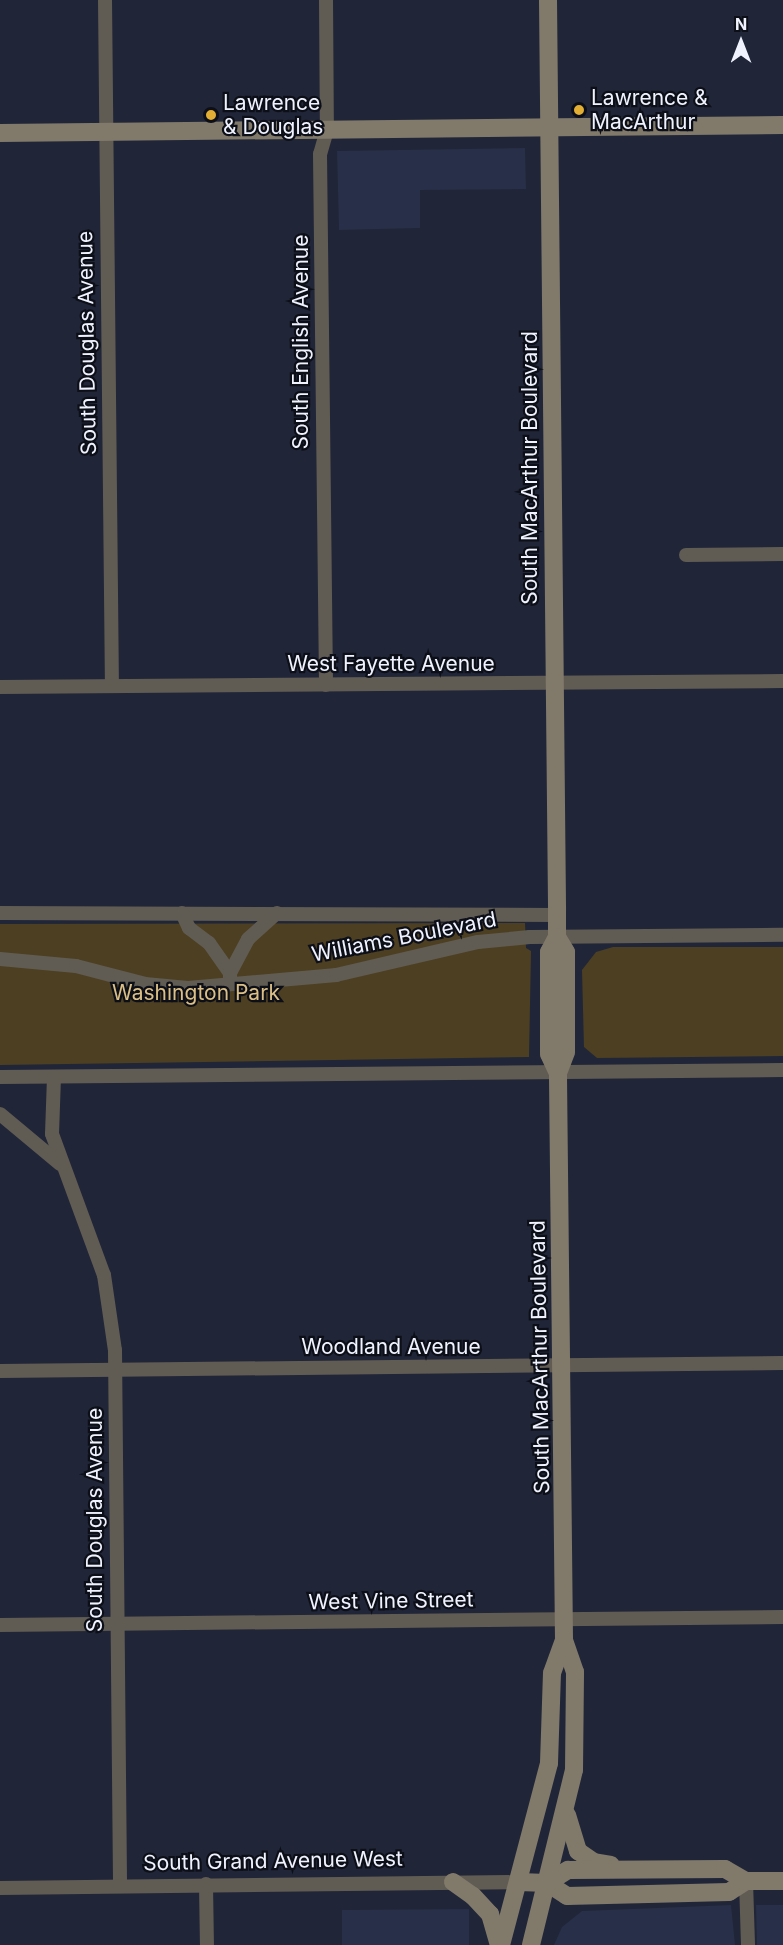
<!DOCTYPE html>
<html>
<head>
<meta charset="utf-8">
<style>
	body { margin:0 }
	#map { position:relative; width:783px; height:1945px; overflow:hidden; background:#202638; font-family:Inter,sans-serif }
	div>[style] { position:absolute }
	.built>* { inset:0; background:#282f48 }
	.green>* { inset:0; background:#4d3f21 }
	.street>* { height:14px; margin:-7px; padding:0 7px; transform-origin:7px; border-radius:7px; background:#615c53 }
	.secondary>* { height:18px; margin:-9px; padding:0 9px; transform-origin:9px; border-radius:9px; background:#817a6b }
	.dots>* { width:16px; height:16px; translate:-50% -50%; box-sizing:border-box; border:3px solid #0d0f18; border-radius:50% }
	span { translate:-50% -50%; white-space:nowrap; text-align:center; line-height:1.15; -webkit-text-stroke:4.5px #0d0f18; paint-order:stroke }
	.poi-label { font-size:21px; color:#f0f3fe }
	.left { translate:0 -50%; text-align:left }
	.street-label { font-size:21px; color:#f0f3fe }
	.park-label { font-size:21px; color:#dcbf85 }
	.north { position:absolute; left:711px; top:12px; width:60px; height:60px; -webkit-text-stroke:4px #0d0f18; paint-order:stroke; rotate:0deg; font-size:16px; font-weight:700; line-height:24px; text-align:center; color:#f0f3fe }
	.north::after { content:''; display:block; margin:auto; width:21px; height:27px; background:#f0f3fe; clip-path:polygon(50% 0,100% 100%,50% 72%,0 100%) }
</style>
</head>
<body>
<div id="map">
	<div class="built">
		<div style="clip-path:polygon(525px 148px,526px 189px,420px 190px,420px 228px,339px 230px,337px 151px)"></div>
		<div style="clip-path:polygon(731px 1905px,735px 1945px,554px 1945px,562px 1927px,582px 1911px)"></div>
		<div style="clip-path:polygon(756px 1905px,783px 1905px,783px 1945px,757px 1945px)"></div>
		<div style="clip-path:polygon(469px 1909px,469px 1945px,342px 1945px,342px 1910px)"></div>
	</div>
	<div class="green">
		<div style="clip-path:polygon(525px 923px,526px 948px,531px 951px,529px 1057px,0 1065px,0 924px)"></div>
		<div style="clip-path:polygon(613px 947px,783px 947px,783px 1056px,597px 1058px,584px 1047px,582px 970px,596px 952px)"></div>
	</div>
	<div class="street">
		<div style="left:105px;top:0;width:686px;rotate:89.42deg"></div>
		<div style="left:326px;top:0;width:130px;rotate:89.6deg"></div>
		<div style="left:327px;top:130px;width:25px;rotate:106deg"></div>
		<div style="left:320px;top:154px;width:531px;rotate:89.35deg"></div>
		<div style="left:686px;top:555px;width:97px;rotate:-0.6deg"></div>
		<div style="left:0;top:687px;width:783px;rotate:-0.44deg"></div>
		<div style="left:0;top:913px;width:557px;rotate:0.21deg"></div>
		<div style="left:182px;top:913px;width:17px;rotate:65deg"></div>
		<div style="left:189px;top:928px;width:25px;rotate:37deg"></div>
		<div style="left:209px;top:943px;width:37px;rotate:55deg"></div>
		<div style="left:0;top:959px;width:76px;rotate:5.3deg"></div>
		<div style="left:76px;top:966px;width:71px;rotate:14.6deg"></div>
		<div style="left:145px;top:984px;width:43px;rotate:5.3deg"></div>
		<div style="left:188px;top:988px;width:149px;rotate:-5deg"></div>
		<div style="left:336px;top:975px;width:146px;rotate:-13.1deg"></div>
		<div style="left:478px;top:942px;width:52px;rotate:-5.5deg"></div>
		<div style="left:530px;top:937px;width:253px;rotate:-0.5deg"></div>
		<div style="left:230px;top:982px;width:9px;rotate:-90deg"></div>
		<div style="left:230px;top:973px;width:38px;rotate:-62deg"></div>
		<div style="left:248px;top:939px;width:39px;rotate:-42deg"></div>
		<div style="left:0;top:1077px;width:783px;rotate:-0.51deg"></div>
		<div style="left:54px;top:1077px;width:57px;rotate:92deg"></div>
		<div style="left:52px;top:1134px;width:150px;rotate:69.8deg"></div>
		<div style="left:104px;top:1275px;width:76px;rotate:81.7deg"></div>
		<div style="left:115px;top:1350px;width:535px;rotate:89.46deg"></div>
		<div style="left:0;top:1114px;width:78px;rotate:39.8deg"></div>
		<div style="left:0;top:1371px;width:783px;rotate:-0.59deg"></div>
		<div style="left:0;top:1625px;width:783px;rotate:-0.59deg"></div>
		<div style="left:746px;top:1881px;width:64px;rotate:88.2deg"></div>
		<div style="left:206px;top:1884px;width:61px;rotate:89.1deg"></div>
		<div style="left:0;top:1888px;width:519px;rotate:-0.66deg"></div>
	</div>
	<div class="secondary">
		<div style="left:548px;top:0;width:911px;rotate:89.43deg"></div>
		<div style="left:557px;top:911px;width:26px;rotate:90deg"></div>
		<div style="left:557px;top:937px;width:17px;rotate:118deg"></div>
		<div style="left:549px;top:952px;width:102px;rotate:90deg"></div>
		<div style="left:549px;top:1054px;width:21px;rotate:65deg"></div>
		<div style="left:0;top:133px;width:783px;rotate:-0.59deg"></div>
		<div style="left:567px;top:1815px;width:38px;rotate:73deg"></div>
		<div style="left:578px;top:1851px;width:19px;rotate:35deg"></div>
		<div style="left:594px;top:1862px;width:17px;rotate:10deg"></div>
		<div style="left:453px;top:1882px;width:24px;rotate:35deg"></div>
		<div style="left:473px;top:1896px;width:25px;rotate:47deg"></div>
		<div style="left:490px;top:1914px;width:32px;rotate:74deg"></div>
		<div style="left:519px;top:1882px;width:28px;rotate:2deg"></div>
		<div style="left:547px;top:1883px;width:24px;rotate:33deg"></div>
		<div style="left:567px;top:1896px;width:162px;rotate:-1.4deg"></div>
		<div style="left:729px;top:1892px;width:20px;rotate:-33deg"></div>
		<div style="left:547px;top:1883px;width:25px;rotate:-32deg"></div>
		<div style="left:568px;top:1870px;width:157px;rotate:-0.4deg"></div>
		<div style="left:725px;top:1869px;width:24px;rotate:30deg"></div>
		<div style="left:746px;top:1881px;width:37px"></div>
		<div style="left:501px;top:1945px;width:188px;rotate:-75.2deg"></div>
		<div style="left:549px;top:1763px;width:90px;rotate:-88.1deg"></div>
		<div style="left:552px;top:1673px;width:35px;rotate:-70deg"></div>
		<div style="left:564px;top:1640px;width:567px;rotate:-90.61deg"></div>
		<div style="left:558px;top:1073px;width:22px;rotate:-69deg"></div>
		<div style="left:566px;top:1052px;width:100px;rotate:-90deg"></div>
		<div style="left:566px;top:952px;width:17px;rotate:-121deg"></div>
		<div style="left:531px;top:1945px;width:180px;rotate:-76.2deg"></div>
		<div style="left:574px;top:1770px;width:98px;rotate:-89.4deg"></div>
		<div style="left:575px;top:1672px;width:34px;rotate:-109deg"></div>
	</div>
	<div class="dots">
		<div style="left:579px;top:110px;background:#e2af34"></div>
		<div style="left:211px;top:115px;background:#e2af34"></div>
	</div>
	<div class="poi-label">
		<span class="left" style="left:591px;top:110px">Lawrence &amp;<br>MacArthur</span>
		<span class="left" style="left:223px;top:115px">Lawrence<br>&amp; Douglas</span>
	</div>
	<div class="street-label">
		<span style="left:301px;top:342px;rotate:-90deg">South English Avenue</span>
		<span style="left:87px;top:343px;rotate:-91deg">South Douglas Avenue</span>
		<span style="left:530px;top:468px;rotate:-90deg">South MacArthur Boulevard</span>
		<span style="left:391px;top:664px">West Fayette Avenue</span>
		<span style="left:404px;top:937px;rotate:-11deg">Williams Boulevard</span>
		<span style="left:391px;top:1347px">Woodland Avenue</span>
		<span style="left:540px;top:1357px;rotate:-91deg">South MacArthur Boulevard</span>
		<span style="left:95px;top:1520px;rotate:-90deg">South Douglas Avenue</span>
		<span style="left:391px;top:1601px;rotate:-1deg">West Vine Street</span>
		<span style="left:273px;top:1861px;rotate:-1deg">South Grand Avenue West</span>
	</div>
	<div class="park-label">
		<span style="left:196px;top:993px">Washington Park</span>
	</div>
	<div class="north">N</div>
</div>
</body>
</html>
